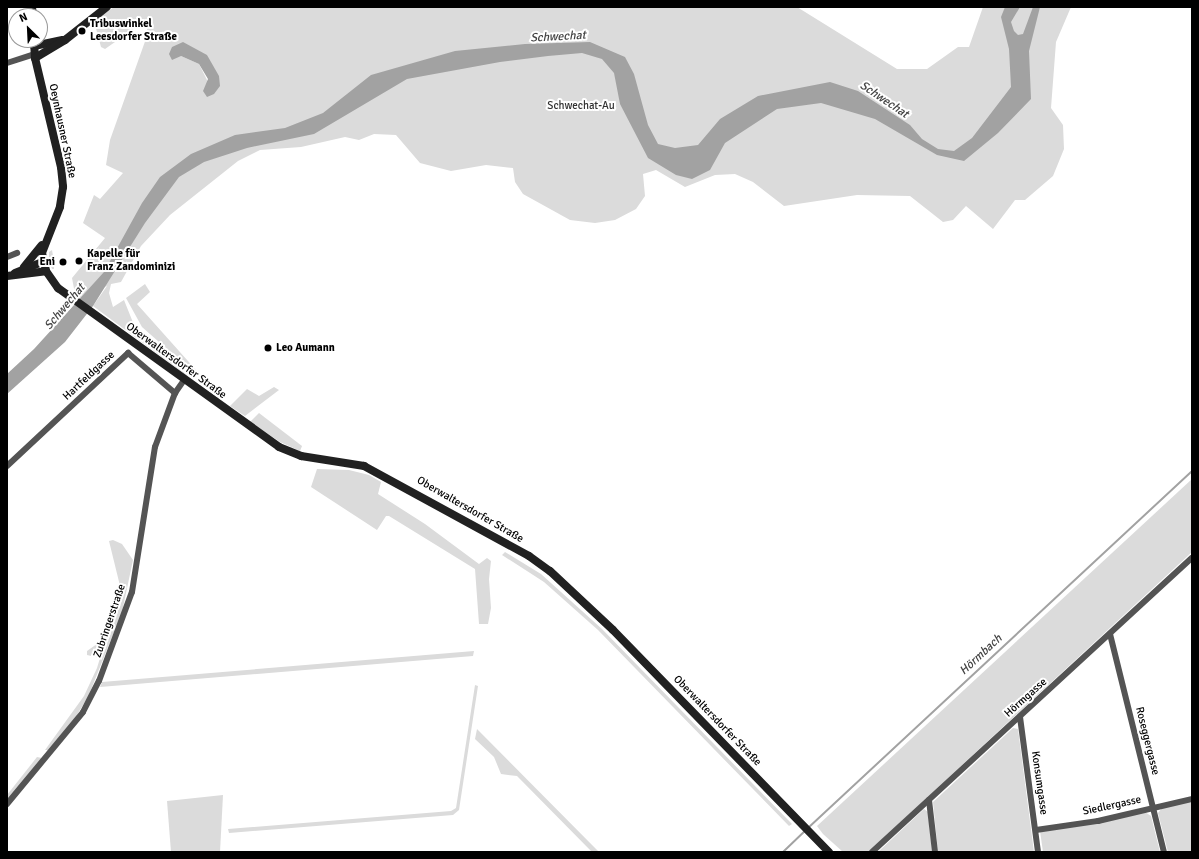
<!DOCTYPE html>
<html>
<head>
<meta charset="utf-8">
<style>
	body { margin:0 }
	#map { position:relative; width:1199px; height:859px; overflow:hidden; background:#fff; font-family:Signika,sans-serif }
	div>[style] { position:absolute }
	.green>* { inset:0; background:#dbdbdb }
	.water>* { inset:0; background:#a2a2a2 }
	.stream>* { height:2px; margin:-1px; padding:0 1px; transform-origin:1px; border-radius:1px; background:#a2a2a2 }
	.street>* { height:6px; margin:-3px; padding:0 3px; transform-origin:3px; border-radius:3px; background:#545454 }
	.secondary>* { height:8px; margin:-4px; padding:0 4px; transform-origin:4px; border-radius:4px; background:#212121 }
	.dots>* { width:11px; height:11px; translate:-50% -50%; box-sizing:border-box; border:2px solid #fff; border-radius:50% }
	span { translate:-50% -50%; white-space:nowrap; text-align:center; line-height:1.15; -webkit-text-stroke:4px #fff; paint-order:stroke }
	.poi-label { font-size:11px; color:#000; font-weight:700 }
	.left { translate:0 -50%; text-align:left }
	.right { translate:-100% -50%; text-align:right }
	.park-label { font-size:11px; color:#323232 }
	.street-label { font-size:11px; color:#000 }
	.water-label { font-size:12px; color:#434343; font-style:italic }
	.frame { position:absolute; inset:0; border:8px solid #000; pointer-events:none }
	.north { position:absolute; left:8px; top:8px; width:40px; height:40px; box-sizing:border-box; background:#fff; border:1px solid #999; border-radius:50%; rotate:336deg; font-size:11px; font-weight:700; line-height:16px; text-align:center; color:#000 }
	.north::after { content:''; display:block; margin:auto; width:14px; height:18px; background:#000; clip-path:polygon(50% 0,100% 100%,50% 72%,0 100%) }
</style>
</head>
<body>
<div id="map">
	<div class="green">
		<div style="clip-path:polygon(evenodd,114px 7px,797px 7px,897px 69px,927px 69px,958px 47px,969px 47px,983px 7px,1071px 7px,1056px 42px,1051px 108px,1063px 125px,1064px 149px,1053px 176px,1025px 200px,1015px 200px,993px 229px,966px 206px,953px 220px,943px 222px,910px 196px,857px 195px,784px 206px,753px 182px,735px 174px,715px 175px,685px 187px,656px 170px,643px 174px,645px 196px,636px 209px,615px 220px,595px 223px,570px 220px,523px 194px,515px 182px,513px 168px,486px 165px,451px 171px,420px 163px,396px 135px,374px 134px,359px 140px,345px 137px,301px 147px,260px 150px,238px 161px,170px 215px,141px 246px,121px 282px,111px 284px,109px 293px,113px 307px,124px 300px,134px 325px,189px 377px,93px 306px,107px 286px,80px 298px,75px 294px,72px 278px,105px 238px,83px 223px,94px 195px,100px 199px,123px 173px,106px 165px,110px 140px,148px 33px,145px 21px,105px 49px,101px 47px,94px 21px,114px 7px,207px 55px,214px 94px,199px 64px,181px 56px,207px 55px)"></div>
		<div style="clip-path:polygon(52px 250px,53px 256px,54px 269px,52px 269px,49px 260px,49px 252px)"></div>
		<div style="clip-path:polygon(145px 284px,150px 292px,137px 304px,196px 370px,193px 372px,142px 327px,126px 298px)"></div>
		<div style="clip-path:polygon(274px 387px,279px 390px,245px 416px,230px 406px,247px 389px,259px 396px)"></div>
		<div style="clip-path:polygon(259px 413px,302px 446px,300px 451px,280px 442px,250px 422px)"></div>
		<div style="clip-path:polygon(317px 469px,349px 470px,369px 475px,381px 482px,378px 494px,425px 524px,479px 564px,487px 558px,491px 561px,489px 579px,491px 608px,488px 624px,479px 624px,475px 569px,389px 516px,386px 516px,377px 530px,311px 487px)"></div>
		<div style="clip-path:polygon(1192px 479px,1192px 552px,868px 852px,843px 852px,823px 834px,817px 826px)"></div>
		<div style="clip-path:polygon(113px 540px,122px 544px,133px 560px,122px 612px,88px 697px,75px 718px,48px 750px,45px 750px,84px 696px,97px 668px,100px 658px,87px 655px,87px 651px,104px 639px,111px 627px,122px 594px,109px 541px)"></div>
		<div style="clip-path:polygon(505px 552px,541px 574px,602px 629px,792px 824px,789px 826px,598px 630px,544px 582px,502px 555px)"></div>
		<div style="clip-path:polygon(474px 651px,473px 656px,100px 687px,102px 682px)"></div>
		<div style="clip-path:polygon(475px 685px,478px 686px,459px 810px,453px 815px,229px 833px,228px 829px,451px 811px,456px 808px)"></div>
		<div style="clip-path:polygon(1013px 728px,1018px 729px,1034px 852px,938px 852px,933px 802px)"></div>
		<div style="clip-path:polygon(477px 729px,599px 852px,592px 852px,517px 776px,501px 774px,494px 757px,475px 739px)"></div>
		<div style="clip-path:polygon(37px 757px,42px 758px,7px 801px,7px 795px)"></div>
		<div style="clip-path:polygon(223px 795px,220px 852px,171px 852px,167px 801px)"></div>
		<div style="clip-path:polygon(1192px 801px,1192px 852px,1168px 852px,1158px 813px,1162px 808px)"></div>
		<div style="clip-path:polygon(924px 809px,928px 812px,932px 852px,878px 852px)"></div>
		<div style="clip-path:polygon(1145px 812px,1151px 816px,1160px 852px,1043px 852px,1040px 831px)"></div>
	</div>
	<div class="water">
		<div style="clip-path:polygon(1005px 7px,1020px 7px,1011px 22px,1014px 31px,1018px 35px,1023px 34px,1033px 7px,1040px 7px,1029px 51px,1031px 99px,998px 133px,964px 161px,937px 155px,875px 119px,821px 103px,777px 109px,725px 143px,710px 170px,692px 179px,676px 175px,648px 158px,620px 104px,614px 73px,602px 59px,582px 53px,548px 56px,500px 62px,407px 79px,314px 134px,247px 148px,204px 162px,179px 177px,145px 223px,93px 306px,65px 342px,7px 394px,7px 374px,34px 349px,104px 272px,142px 203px,160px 177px,191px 154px,235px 135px,285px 128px,323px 113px,371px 75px,455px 51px,525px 44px,590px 42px,625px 57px,634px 74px,648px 125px,658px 144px,675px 148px,698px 145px,720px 119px,758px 96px,830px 82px,858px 91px,910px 125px,922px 139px,938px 149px,954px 151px,972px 138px,1011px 87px,1009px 49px,1001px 17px)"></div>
		<div style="clip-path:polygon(183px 42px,207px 55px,219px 76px,220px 86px,214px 94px,207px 97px,203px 91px,208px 79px,199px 64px,181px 56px,172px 60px,169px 54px,172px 47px)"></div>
	</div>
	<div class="stream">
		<div style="left:808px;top:828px;width:524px;rotate:-42.91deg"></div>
		<div style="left:783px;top:852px;width:30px;rotate:-44deg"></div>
	</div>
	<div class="street">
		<div style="left:7px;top:63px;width:28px;rotate:-18deg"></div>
		<div style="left:7px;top:257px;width:11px;rotate:-22deg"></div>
		<div style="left:7px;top:466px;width:166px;rotate:-43deg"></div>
		<div style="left:128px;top:353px;width:62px;rotate:40.4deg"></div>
		<div style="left:175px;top:393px;width:16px;rotate:-55deg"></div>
		<div style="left:1110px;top:634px;width:225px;rotate:76.1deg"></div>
		<div style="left:1020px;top:717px;width:136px;rotate:82.4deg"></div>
		<div style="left:929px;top:800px;width:52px;rotate:83.4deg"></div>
		<div style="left:7px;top:804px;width:119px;rotate:-50.4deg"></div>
		<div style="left:83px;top:712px;width:35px;rotate:-63deg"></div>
		<div style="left:99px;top:681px;width:95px;rotate:-69.7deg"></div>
		<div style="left:132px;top:592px;width:147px;rotate:-81deg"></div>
		<div style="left:155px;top:447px;width:58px;rotate:-69.7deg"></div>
		<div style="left:1036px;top:830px;width:63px;rotate:-8.3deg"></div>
		<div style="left:1098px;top:821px;width:97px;rotate:-13.2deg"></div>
		<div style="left:872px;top:852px;width:435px;rotate:-42.6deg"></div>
	</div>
	<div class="secondary">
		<div style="left:32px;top:7px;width:9px;rotate:84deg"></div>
		<div style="left:34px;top:40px;width:18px;rotate:87deg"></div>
		<div style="left:35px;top:58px;width:112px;rotate:76.6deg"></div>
		<div style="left:61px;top:167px;width:20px;rotate:84deg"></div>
		<div style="left:63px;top:187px;width:20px;rotate:99deg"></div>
		<div style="left:60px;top:207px;width:49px;rotate:111.4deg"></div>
		<div style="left:42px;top:253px;width:18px;rotate:77deg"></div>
		<div style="left:46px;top:271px;width:21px;rotate:55deg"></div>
		<div style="left:58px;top:288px;width:272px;rotate:35.7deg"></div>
		<div style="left:279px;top:447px;width:24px;rotate:22deg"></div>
		<div style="left:301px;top:456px;width:64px;rotate:9deg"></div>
		<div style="left:364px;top:466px;width:188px;rotate:28.6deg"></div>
		<div style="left:529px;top:556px;width:26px;rotate:36deg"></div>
		<div style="left:550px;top:571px;width:86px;rotate:43.1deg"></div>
		<div style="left:613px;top:630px;width:310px;rotate:45.8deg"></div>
		<div style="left:34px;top:46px;width:29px;rotate:-12deg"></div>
		<div style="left:35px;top:58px;width:35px;rotate:-31deg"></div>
		<div style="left:65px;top:40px;width:53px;rotate:-38.2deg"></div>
		<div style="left:24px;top:267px;width:28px;rotate:-51deg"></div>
		<div style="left:15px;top:273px;width:29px;rotate:-22deg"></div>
		<div style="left:7px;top:276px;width:39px;rotate:-7deg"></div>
	</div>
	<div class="dots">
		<div style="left:82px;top:31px;background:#000"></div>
		<div style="left:79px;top:261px;background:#000"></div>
		<div style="left:63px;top:262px;background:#000"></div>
		<div style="left:268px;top:348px;background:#000"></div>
	</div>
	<div class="poi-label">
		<span class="left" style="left:90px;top:31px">Tribuswinkel<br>Leesdorfer Straße</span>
		<span class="left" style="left:87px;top:261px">Kapelle für<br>Franz Zandominizi</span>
		<span class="right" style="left:55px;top:262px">Eni</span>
		<span class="left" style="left:276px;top:348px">Leo Aumann</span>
	</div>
	<div class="park-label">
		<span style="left:581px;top:106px">Schwechat-Au</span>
	</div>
	<div class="street-label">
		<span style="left:62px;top:131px;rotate:78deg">Oeynhausner Straße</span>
		<span style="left:176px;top:361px;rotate:36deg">Oberwaltersdorfer Straße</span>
		<span style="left:89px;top:376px;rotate:-43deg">Hartfeldgasse</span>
		<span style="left:470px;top:510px;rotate:30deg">Oberwaltersdorfer Straße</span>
		<span style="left:110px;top:621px;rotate:-71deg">Zubringerstraße</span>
		<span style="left:1026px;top:698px;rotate:-42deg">Hörmgasse</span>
		<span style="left:717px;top:721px;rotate:46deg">Oberwaltersdorfer Straße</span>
		<span style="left:1147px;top:741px;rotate:76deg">Roseggergasse</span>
		<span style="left:1039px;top:783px;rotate:82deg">Konsumgasse</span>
		<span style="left:1112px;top:806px;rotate:-12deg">Siedlergasse</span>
	</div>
	<div class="water-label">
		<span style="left:558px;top:37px;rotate:-3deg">Schwechat</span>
		<span style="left:884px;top:100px;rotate:34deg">Schwechat</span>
		<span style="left:65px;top:307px;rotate:-50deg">Schwechat</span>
		<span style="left:981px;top:655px;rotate:-43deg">Hörmbach</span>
	</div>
	<div class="frame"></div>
	<div class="north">N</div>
</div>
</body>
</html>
